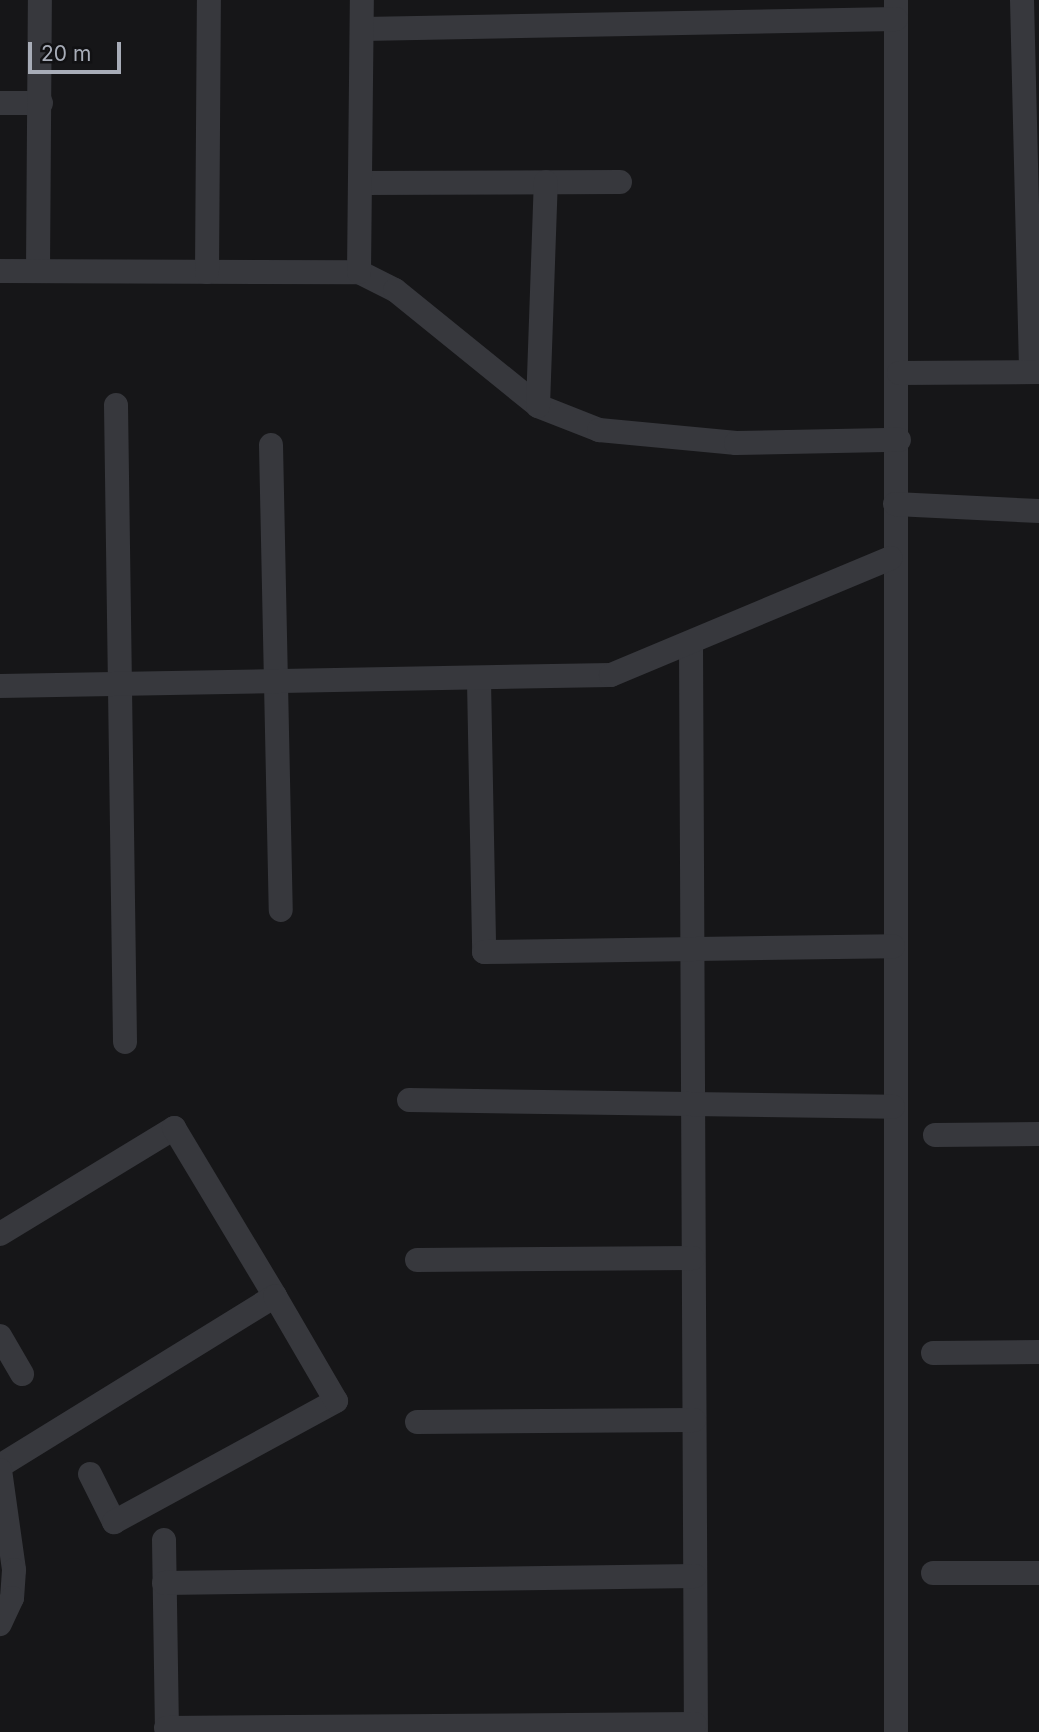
<!DOCTYPE html>
<html>
<head>
<meta charset="utf-8">
<style>
	body { margin:0 }
	#map { position:relative; width:1039px; height:1732px; overflow:hidden; background:#161618; font-family:Inter,sans-serif }
	div>[style] { position:absolute }
	.minor>* { height:24px; margin:-12px; padding:0 12px; transform-origin:12px; border-radius:12px; background:#37383d }
	span { translate:-50% -50%; white-space:nowrap; text-align:center; line-height:1.15; -webkit-text-stroke:5px #111113; paint-order:stroke }
	.scale { position:absolute; left:28px; top:42px; width:93px; height:32px; box-sizing:border-box; border:4px solid #a8adb8; border-top:0; padding-left:9px; font-size:21px; line-height:24px; white-space:nowrap; color:#a8adb8; -webkit-text-stroke:5px #111113; paint-order:stroke }
</style>
</head>
<body>
<div id="map">
	<div class="minor">
		<div style="left:896px;top:0;width:1732px;rotate:90deg"></div>
		<div style="left:1022px;top:0;width:372px;rotate:88.6deg"></div>
		<div style="left:363px;top:29px;width:533px;rotate:-1.07deg"></div>
		<div style="left:0;top:103px;width:41px"></div>
		<div style="left:364px;top:183px;width:256px;rotate:-0.2deg"></div>
		<div style="left:38px;top:270px;width:270px;rotate:-89.6deg"></div>
		<div style="left:0;top:271px;width:359px;rotate:0.2deg"></div>
		<div style="left:359px;top:272px;width:40px;rotate:26.6deg"></div>
		<div style="left:395px;top:290px;width:184px;rotate:39deg"></div>
		<div style="left:538px;top:406px;width:66px;rotate:21.5deg"></div>
		<div style="left:599px;top:430px;width:138px;rotate:5.4deg"></div>
		<div style="left:736px;top:443px;width:163px;rotate:-1.1deg"></div>
		<div style="left:207px;top:272px;width:272px;rotate:-89.6deg"></div>
		<div style="left:359px;top:272px;width:272px;rotate:-89.4deg"></div>
		<div style="left:899px;top:373px;width:140px;rotate:-0.4deg"></div>
		<div style="left:116px;top:405px;width:637px;rotate:89.19deg"></div>
		<div style="left:538px;top:406px;width:224px;rotate:-88deg"></div>
		<div style="left:271px;top:445px;width:465px;rotate:88.8deg"></div>
		<div style="left:895px;top:504px;width:144px;rotate:2.8deg"></div>
		<div style="left:691px;top:644px;width:1088px;rotate:89.74deg"></div>
		<div style="left:479px;top:681px;width:271px;rotate:88.9deg"></div>
		<div style="left:484px;top:952px;width:409px;rotate:-0.8deg"></div>
		<div style="left:0;top:686px;width:611px;rotate:-1.03deg"></div>
		<div style="left:611px;top:675px;width:303px;rotate:-22.7deg"></div>
		<div style="left:409px;top:1100px;width:484px;rotate:0.8deg"></div>
		<div style="left:935px;top:1135px;width:104px;rotate:-0.6deg"></div>
		<div style="left:0;top:1234px;width:204px;rotate:-31.3deg"></div>
		<div style="left:174px;top:1128px;width:196px;rotate:59deg"></div>
		<div style="left:275px;top:1296px;width:323px;rotate:148.3deg"></div>
		<div style="left:417px;top:1260px;width:276px;rotate:-0.4deg"></div>
		<div style="left:0;top:1336px;width:44px;rotate:59.9deg"></div>
		<div style="left:933px;top:1353px;width:106px;rotate:-0.5deg"></div>
		<div style="left:417px;top:1422px;width:277px;rotate:-0.4deg"></div>
		<div style="left:0;top:1470px;width:101px;rotate:82deg"></div>
		<div style="left:14px;top:1570px;width:28px;rotate:94deg"></div>
		<div style="left:12px;top:1598px;width:29px;rotate:115deg"></div>
		<div style="left:90px;top:1474px;width:54px;rotate:63.4deg"></div>
		<div style="left:114px;top:1522px;width:253px;rotate:-28.6deg"></div>
		<div style="left:336px;top:1401px;width:121px;rotate:-120.2deg"></div>
		<div style="left:164px;top:1540px;width:192px;rotate:89.1deg"></div>
		<div style="left:933px;top:1573px;width:106px"></div>
		<div style="left:164px;top:1583px;width:531px;rotate:-0.76deg"></div>
		<div style="left:166px;top:1728px;width:529px;rotate:-0.43deg"></div>
	</div>
	<div class="scale">20 m</div>
</div>
</body>
</html>
